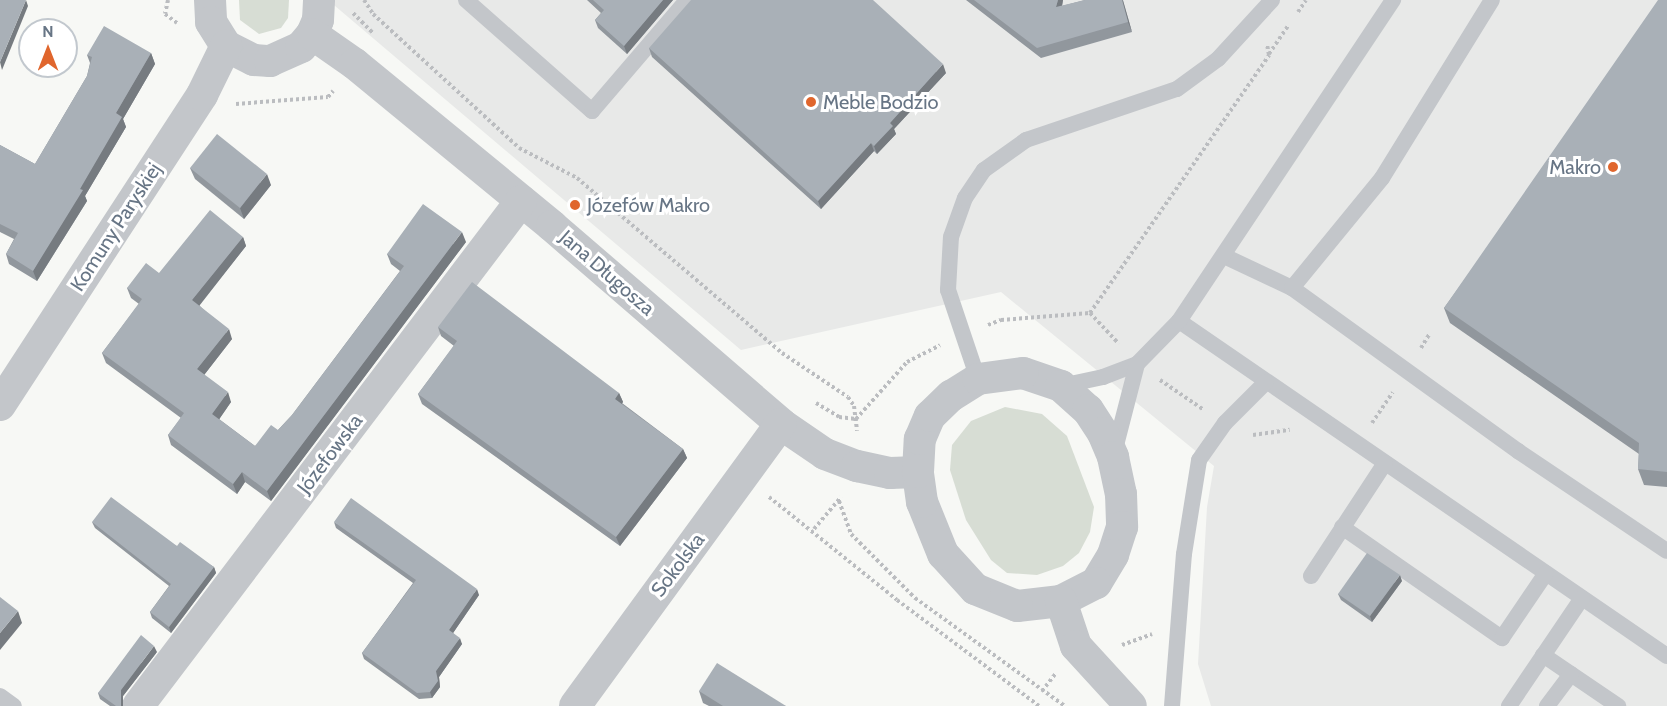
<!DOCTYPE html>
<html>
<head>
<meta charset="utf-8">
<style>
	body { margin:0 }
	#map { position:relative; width:1667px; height:706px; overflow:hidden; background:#f7f8f5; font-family:Cabin,sans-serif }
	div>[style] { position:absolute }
	.built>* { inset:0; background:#e8e9e8 }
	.green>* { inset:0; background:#d7ddd4 }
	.path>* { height:4px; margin-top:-2px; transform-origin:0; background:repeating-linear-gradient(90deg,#bbbdc0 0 3px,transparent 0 6px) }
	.service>* { height:16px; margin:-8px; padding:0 8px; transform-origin:8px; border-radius:8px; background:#c3c6ca }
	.minor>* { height:32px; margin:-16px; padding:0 16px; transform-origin:16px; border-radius:16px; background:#c3c6ca }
	.wall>* { inset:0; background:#91979d }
	.shaded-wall>* { inset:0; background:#767b80 }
	.building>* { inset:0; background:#a9b0b7 }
	.dots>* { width:16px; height:16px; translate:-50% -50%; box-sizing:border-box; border:3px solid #fff; border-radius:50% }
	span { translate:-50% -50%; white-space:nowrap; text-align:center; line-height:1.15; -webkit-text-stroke:6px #fff; paint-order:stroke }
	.poi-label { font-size:20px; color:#677585 }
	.left { translate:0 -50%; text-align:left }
	.right { translate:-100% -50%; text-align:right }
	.street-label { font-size:20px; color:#677585 }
	.north { position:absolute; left:18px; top:18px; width:60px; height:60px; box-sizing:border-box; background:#fff; border:2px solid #c2c8ce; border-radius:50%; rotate:0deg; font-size:16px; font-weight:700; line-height:24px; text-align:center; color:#677585 }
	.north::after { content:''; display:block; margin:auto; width:21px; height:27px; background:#e0662d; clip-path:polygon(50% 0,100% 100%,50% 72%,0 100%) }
</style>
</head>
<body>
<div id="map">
	<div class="built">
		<div style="clip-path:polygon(328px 0,1667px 0,1667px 706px,1211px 706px,1198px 664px,1207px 507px,1214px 466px,1001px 292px,741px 350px)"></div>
	</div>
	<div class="green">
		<div style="clip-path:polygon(239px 0,289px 0,288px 18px,281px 28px,259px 34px,240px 20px)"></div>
		<div style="clip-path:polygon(1005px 407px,1042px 414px,1067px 436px,1094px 507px,1090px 532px,1079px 553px,1063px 566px,1037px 575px,1007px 573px,991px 560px,966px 520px,950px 470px,952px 445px,971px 421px)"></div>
	</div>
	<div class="path">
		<div style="left:168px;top:0;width:14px;rotate:102deg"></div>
		<div style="left:165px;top:14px;width:15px;rotate:37deg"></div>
		<div style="left:364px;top:0;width:17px;rotate:57deg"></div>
		<div style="left:373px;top:14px;width:198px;rotate:42.5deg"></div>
		<div style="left:519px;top:148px;width:65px;rotate:27.3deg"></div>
		<div style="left:577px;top:178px;width:270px;rotate:40.5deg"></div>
		<div style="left:782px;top:353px;width:79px;rotate:33.7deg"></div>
		<div style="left:848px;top:397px;width:11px;rotate:56deg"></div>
		<div style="left:854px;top:406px;width:25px;rotate:83deg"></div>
		<div style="left:1298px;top:12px;width:14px;rotate:-56deg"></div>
		<div style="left:353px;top:13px;width:28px;rotate:45deg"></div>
		<div style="left:1269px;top:54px;width:34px;rotate:-56deg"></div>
		<div style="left:236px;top:104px;width:92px;rotate:-4.4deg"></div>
		<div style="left:328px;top:97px;width:8px;rotate:-50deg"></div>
		<div style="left:1090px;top:313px;width:314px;rotate:-55.2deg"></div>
		<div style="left:1269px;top:55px;width:10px;rotate:-101deg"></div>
		<div style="left:988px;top:325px;width:14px;rotate:-21deg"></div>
		<div style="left:1001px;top:320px;width:89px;rotate:-4.5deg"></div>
		<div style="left:1090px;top:313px;width:42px;rotate:46.9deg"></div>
		<div style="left:1421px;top:348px;width:17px;rotate:-59deg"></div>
		<div style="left:1160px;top:380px;width:53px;rotate:34.3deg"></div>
		<div style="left:816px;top:403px;width:27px;rotate:31deg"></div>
		<div style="left:839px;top:417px;width:17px;rotate:7deg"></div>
		<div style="left:856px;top:419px;width:76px;rotate:-48.2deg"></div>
		<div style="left:907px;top:362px;width:37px;rotate:-27deg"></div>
		<div style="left:1372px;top:423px;width:37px;rotate:-56deg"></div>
		<div style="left:1253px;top:435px;width:37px;rotate:-8deg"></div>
		<div style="left:769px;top:497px;width:164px;rotate:38.8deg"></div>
		<div style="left:897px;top:600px;width:177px;rotate:36.7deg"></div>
		<div style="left:839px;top:501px;width:35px;rotate:70deg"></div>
		<div style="left:851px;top:534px;width:91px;rotate:45deg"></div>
		<div style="left:915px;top:598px;width:185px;rotate:35.8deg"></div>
		<div style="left:814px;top:529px;width:42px;rotate:-49.8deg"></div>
		<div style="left:1122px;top:645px;width:32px;rotate:-20deg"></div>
		<div style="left:1042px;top:691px;width:23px;rotate:-52deg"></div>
	</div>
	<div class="service">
		<div style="left:466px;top:0;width:168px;rotate:41.4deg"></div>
		<div style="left:592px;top:111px;width:146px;rotate:-49.4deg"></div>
		<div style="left:1224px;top:256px;width:75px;rotate:25.2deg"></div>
		<div style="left:1292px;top:288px;width:279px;rotate:35.8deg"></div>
		<div style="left:1518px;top:451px;width:179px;rotate:33.9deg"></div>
		<div style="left:1292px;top:288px;width:142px;rotate:-50.7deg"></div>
		<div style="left:1382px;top:178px;width:209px;rotate:-58.3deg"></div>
		<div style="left:1179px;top:321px;width:592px;rotate:34.47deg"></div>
		<div style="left:978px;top:379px;width:94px;rotate:-108.6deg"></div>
		<div style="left:948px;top:290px;width:53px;rotate:-86.8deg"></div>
		<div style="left:951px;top:237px;width:41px;rotate:-70.3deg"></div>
		<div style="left:965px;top:198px;width:34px;rotate:-56deg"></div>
		<div style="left:984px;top:170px;width:52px;rotate:-35.5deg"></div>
		<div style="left:1026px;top:140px;width:159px;rotate:-18.7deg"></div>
		<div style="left:1177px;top:89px;width:51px;rotate:-36.2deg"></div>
		<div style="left:1218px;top:59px;width:80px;rotate:-47.5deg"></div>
		<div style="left:1061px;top:386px;width:43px;rotate:-12.1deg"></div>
		<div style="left:1103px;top:377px;width:36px;rotate:-21deg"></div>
		<div style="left:1137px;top:364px;width:60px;rotate:-45.7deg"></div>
		<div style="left:1179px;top:321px;width:386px;rotate:-56.3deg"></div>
		<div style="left:1114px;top:453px;width:92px;rotate:-75.5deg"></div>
		<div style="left:1342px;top:527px;width:195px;rotate:34.8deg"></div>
		<div style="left:1502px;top:638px;width:78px;rotate:-55.9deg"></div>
		<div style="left:1311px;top:576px;width:135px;rotate:-56.8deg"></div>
		<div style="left:1543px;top:655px;width:91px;rotate:34.2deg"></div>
		<div style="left:0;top:696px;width:17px;rotate:36deg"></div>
		<div style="left:1172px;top:706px;width:152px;rotate:-85.5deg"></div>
		<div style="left:1184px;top:554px;width:95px;rotate:-80.9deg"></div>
		<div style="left:1199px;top:460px;width:45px;rotate:-54.9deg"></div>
		<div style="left:1225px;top:423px;width:58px;rotate:-45deg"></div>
		<div style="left:1509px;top:706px;width:130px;rotate:-55.9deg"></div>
		<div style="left:1547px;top:706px;width:40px;rotate:-53deg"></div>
	</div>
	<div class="minor">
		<div style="left:210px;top:0;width:22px;rotate:87deg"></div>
		<div style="left:211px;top:22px;width:28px;rotate:58deg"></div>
		<div style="left:226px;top:46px;width:31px;rotate:27deg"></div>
		<div style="left:254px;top:60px;width:16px;rotate:4deg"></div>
		<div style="left:270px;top:61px;width:34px;rotate:-24deg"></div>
		<div style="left:301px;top:47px;width:17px;rotate:-50deg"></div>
		<div style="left:312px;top:34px;width:15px;rotate:-67deg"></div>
		<div style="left:318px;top:20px;width:20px;rotate:-87deg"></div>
		<div style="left:312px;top:34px;width:52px;rotate:34.9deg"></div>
		<div style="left:355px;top:64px;width:255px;rotate:39.4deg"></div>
		<div style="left:552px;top:226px;width:303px;rotate:40.8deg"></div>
		<div style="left:781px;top:424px;width:53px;rotate:34.3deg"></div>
		<div style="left:825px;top:454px;width:34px;rotate:21deg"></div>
		<div style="left:857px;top:466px;width:34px;rotate:12deg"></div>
		<div style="left:890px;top:473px;width:28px;rotate:-2deg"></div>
		<div style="left:1023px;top:373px;width:40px;rotate:18.9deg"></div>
		<div style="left:1061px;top:386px;width:36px;rotate:42deg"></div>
		<div style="left:1088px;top:410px;width:27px;rotate:57deg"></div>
		<div style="left:1103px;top:433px;width:26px;rotate:67deg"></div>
		<div style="left:1113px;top:457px;width:38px;rotate:78deg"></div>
		<div style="left:1121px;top:494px;width:33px;rotate:88deg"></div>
		<div style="left:1122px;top:527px;width:29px;rotate:108deg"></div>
		<div style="left:1113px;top:555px;width:33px;rotate:121deg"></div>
		<div style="left:1096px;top:583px;width:39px;rotate:153deg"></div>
		<div style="left:1061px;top:601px;width:44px;rotate:173.5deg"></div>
		<div style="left:1017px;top:606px;width:45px;rotate:-158deg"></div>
		<div style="left:975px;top:589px;width:47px;rotate:-132.4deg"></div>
		<div style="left:943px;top:554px;width:56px;rotate:-112deg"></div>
		<div style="left:922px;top:502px;width:30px;rotate:-98deg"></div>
		<div style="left:918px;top:472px;width:33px;rotate:-87deg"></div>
		<div style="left:920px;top:439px;width:25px;rotate:-67deg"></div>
		<div style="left:930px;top:416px;width:29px;rotate:-44deg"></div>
		<div style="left:951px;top:396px;width:32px;rotate:-32deg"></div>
		<div style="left:978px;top:379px;width:45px;rotate:-7.6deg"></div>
		<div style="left:0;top:405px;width:370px;rotate:-56.9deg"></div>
		<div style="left:202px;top:95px;width:55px;rotate:-63.9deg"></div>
		<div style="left:1061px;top:601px;width:47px;rotate:71.6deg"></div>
		<div style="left:1076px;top:646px;width:81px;rotate:47.5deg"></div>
		<div style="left:138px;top:706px;width:634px;rotate:-52.82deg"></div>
		<div style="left:575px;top:706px;width:349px;rotate:-53.9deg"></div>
	</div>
	<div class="wall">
		<div style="clip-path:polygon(587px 0,673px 0,627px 54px,598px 28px,595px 20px,601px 13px)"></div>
		<div style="clip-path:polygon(966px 0,1063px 0,1062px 6px,1085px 0,1123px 0,1132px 32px,1041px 58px)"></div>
		<div style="clip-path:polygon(1667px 0,1667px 487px,1644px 485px,1638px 469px,1639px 454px,1450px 323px,1444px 308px)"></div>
		<div style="clip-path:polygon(649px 48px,946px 73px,894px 129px,896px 134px,877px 154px,874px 151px,821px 209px,652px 57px)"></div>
		<div style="clip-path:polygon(151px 53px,155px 64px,123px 119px,126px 127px,85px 196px,87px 201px,37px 281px,9px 264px,6px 254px,14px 239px,0 232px,0 145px,35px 164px,87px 76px,90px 63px,87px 55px)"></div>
		<div style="clip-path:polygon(190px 168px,271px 185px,244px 219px,195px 179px)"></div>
		<div style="clip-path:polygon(243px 237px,246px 246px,199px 305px,232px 339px,204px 375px,231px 402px,219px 419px,255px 446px,278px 430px,292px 415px,400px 271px,391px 264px,387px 254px,466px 242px,271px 501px,245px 482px,237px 494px,171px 445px,168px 435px,181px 418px,106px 363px,102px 353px,139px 304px,131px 298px,127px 288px)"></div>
		<div style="clip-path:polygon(438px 327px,619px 393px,623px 402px,622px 403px,683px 449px,687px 458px,620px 546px,422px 404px,418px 394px,454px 346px,441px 336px)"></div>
		<div style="clip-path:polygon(92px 522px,177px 546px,214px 567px,216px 573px,171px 633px,152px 618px,150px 612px,169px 586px,95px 528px)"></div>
		<div style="clip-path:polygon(334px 522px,479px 595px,453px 633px,462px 644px,439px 677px,440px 687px,432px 698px,419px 699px,364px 659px,362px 653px,413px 583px,336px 528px)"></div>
		<div style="clip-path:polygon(1402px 581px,1372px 622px,1341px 600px,1338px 594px)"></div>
		<div style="clip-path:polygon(157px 652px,123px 696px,123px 706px,110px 706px,100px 699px,98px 693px)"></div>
		<div style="clip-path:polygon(699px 691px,786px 706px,709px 706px,703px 703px)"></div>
	</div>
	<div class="shaded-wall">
		<div style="clip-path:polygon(26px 0,28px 6px,2px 70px,0 62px)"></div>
		<div style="clip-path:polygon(663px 0,673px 0,627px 54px,624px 46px)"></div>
		<div style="clip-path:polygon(1058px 0,1063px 0,1060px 17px,1056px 7px)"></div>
		<div style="clip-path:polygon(1122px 0,1123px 1px,1132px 32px,1128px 22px)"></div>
		<div style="clip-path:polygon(151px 53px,155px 64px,123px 119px,126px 127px,85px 196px,87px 201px,37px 281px,33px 271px,80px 189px,116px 113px)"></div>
		<div style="clip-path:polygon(943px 64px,946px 73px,894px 129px,896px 134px,877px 154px,874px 146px,890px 123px)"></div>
		<div style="clip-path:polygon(871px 143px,874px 151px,821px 209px,818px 201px)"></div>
		<div style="clip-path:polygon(267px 174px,271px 185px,244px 219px,240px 208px)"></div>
		<div style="clip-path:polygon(462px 232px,466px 242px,271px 501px,267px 491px)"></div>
		<div style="clip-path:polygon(243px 237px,246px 246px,196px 310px,192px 300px)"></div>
		<div style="clip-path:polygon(229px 329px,232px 339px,201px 379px,197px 369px)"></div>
		<div style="clip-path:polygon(228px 392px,231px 402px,216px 424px,212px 414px)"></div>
		<div style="clip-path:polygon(619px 393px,623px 402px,619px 408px,615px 399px)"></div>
		<div style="clip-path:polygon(683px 449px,687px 458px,620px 546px,616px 537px)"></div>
		<div style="clip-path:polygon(242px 472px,245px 482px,237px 494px,233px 484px)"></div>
		<div style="clip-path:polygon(214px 567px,216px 573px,171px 633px,169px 627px)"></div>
		<div style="clip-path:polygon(1400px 575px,1402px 581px,1372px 622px,1370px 616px)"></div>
		<div style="clip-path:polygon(477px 589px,479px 595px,451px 636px,449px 630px)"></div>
		<div style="clip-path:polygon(18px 611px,22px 623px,0 650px,0 633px)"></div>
		<div style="clip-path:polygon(460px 638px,462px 644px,439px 677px,440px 687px,432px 698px,430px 692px,436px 671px)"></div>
		<div style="clip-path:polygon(154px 646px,157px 652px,123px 696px,123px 706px,121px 706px,121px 690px)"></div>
	</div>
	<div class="building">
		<div style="clip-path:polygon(0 0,26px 0,0 62px)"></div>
		<div style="clip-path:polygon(593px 0,663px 0,624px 46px,595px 20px,604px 10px)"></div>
		<div style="clip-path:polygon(691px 0,873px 0,943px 64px,890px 123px,893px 126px,874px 146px,871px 143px,818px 201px,649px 48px)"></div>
		<div style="clip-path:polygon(974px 0,1058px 0,1056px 7px,1085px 0,1122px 0,1128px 22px,1037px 48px)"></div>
		<div style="clip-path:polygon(1658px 0,1667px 0,1667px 472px,1638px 469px,1639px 443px,1444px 308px)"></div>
		<div style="clip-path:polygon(104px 26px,151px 53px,116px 113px,122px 117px,80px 189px,83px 190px,33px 271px,6px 254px,18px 233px,0 224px,0 145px,35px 164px,87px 76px,92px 57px,87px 55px)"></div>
		<div style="clip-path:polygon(217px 134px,267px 174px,240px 208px,190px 168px)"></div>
		<div style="clip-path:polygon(423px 204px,462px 232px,267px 491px,242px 472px,233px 484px,168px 435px,184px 413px,102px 353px,142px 299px,127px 288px,146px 263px,159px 273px,210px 210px,243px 237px,192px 300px,229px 329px,197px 369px,228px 392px,212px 414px,255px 446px,271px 425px,278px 430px,292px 415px,404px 266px,387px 254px)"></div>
		<div style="clip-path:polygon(472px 282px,619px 393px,615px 399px,683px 449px,616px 537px,418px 394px,457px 341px,438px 327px)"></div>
		<div style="clip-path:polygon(111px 497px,177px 546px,180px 542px,214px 567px,169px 627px,150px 612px,171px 584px,92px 522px)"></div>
		<div style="clip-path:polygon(351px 498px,477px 589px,449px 630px,460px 638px,436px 671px,438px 681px,430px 692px,417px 693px,362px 653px,416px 580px,334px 522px)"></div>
		<div style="clip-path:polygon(1367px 553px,1400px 575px,1370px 616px,1338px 594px)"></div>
		<div style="clip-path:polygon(0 597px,18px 611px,0 633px)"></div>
		<div style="clip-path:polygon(141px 635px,154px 646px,121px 690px,121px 706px,116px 706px,98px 693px)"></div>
		<div style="clip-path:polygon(717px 663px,786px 706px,723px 706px,699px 691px)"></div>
	</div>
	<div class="dots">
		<div style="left:811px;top:102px;background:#e0662d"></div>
		<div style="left:1613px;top:167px;background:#e0662d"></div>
		<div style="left:575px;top:205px;background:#e0662d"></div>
	</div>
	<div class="poi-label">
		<span class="left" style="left:823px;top:102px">Meble Bodzio</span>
		<span class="right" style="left:1601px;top:167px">Makro</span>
		<span class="left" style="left:587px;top:205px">Józefów Makro</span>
	</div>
	<div class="street-label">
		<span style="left:116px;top:227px;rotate:-57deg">Komuny Paryskiej</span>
		<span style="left:607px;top:273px;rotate:41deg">Jana Długosza</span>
		<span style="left:330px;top:454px;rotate:-53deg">Józefowska</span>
		<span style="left:678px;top:565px;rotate:-53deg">Sokolska</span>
	</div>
	<div class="north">N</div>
</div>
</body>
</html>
